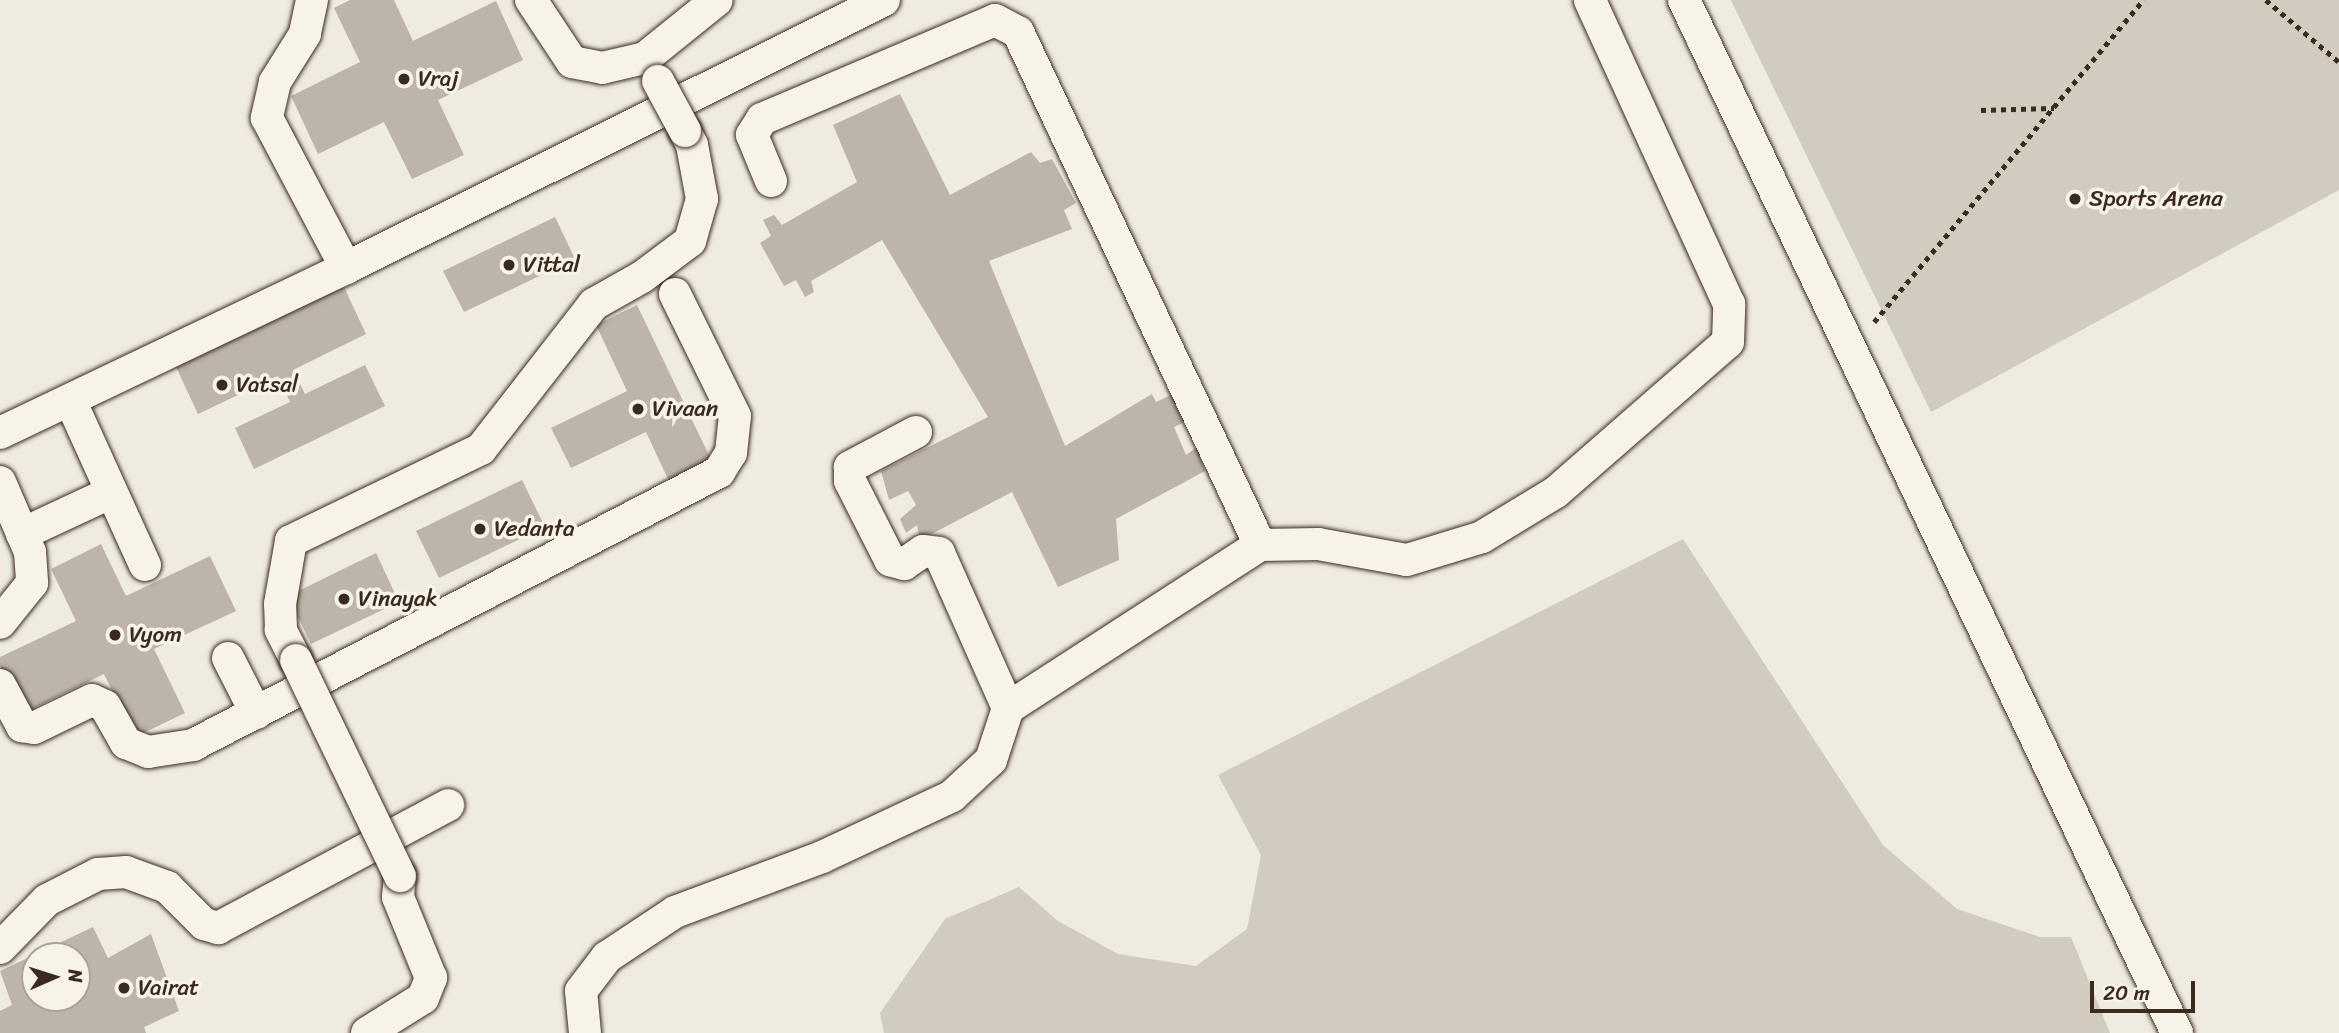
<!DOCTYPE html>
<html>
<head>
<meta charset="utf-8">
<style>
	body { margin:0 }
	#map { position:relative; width:2339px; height:1033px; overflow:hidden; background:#efebe0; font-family:Sriracha,sans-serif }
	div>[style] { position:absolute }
	.green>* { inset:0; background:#d1cbc0 }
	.building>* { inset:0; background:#bdb5aa }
	.path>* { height:4.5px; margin-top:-2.25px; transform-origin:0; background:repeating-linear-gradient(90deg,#3b2a1e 0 5px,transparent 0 10px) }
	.roads { filter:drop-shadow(0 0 2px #3b2a1e) drop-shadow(0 0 2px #3b2a1e) }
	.minor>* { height:32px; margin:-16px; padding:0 16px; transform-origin:16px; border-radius:16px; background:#f7f3e8 }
	.bridges { filter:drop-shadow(0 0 2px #3b2a1e) drop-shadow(0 0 2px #3b2a1e) }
	.minor-bridge>* { height:32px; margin:-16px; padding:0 16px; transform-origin:16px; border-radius:16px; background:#f7f3e8 }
	.dots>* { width:19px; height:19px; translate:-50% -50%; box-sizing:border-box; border:4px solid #f7f3e8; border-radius:50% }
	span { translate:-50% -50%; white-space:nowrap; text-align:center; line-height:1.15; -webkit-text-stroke:7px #f7f3e8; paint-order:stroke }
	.poi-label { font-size:23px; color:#3b2a1e }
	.left { translate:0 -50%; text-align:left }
	.north { position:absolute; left:21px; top:942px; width:70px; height:70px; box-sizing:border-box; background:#f7f3e8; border:2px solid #aca397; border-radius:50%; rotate:87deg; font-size:19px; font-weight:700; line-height:28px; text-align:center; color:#3b2a1e }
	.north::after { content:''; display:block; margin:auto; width:24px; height:32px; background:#3b2a1e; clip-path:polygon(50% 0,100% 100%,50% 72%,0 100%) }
	.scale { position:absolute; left:2090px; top:981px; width:105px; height:32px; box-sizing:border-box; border:4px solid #3b2a1e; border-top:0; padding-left:9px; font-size:21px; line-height:24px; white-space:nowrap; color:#3b2a1e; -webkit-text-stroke:5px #f7f3e8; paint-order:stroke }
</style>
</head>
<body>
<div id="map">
	<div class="green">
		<div style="clip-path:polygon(1731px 0,2339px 0,2339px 190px,1931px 412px)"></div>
		<div style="clip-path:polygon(1683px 539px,1883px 845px,1957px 909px,2040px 937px,2071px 937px,2110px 1033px,884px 1033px,880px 1013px,945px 919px,1019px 887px,1058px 921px,1118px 954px,1196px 966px,1247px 929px,1261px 855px,1218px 775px)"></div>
	</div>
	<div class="building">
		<div style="clip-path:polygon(350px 0,394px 0,413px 41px,496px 1px,523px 60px,438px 100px,464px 155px,412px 179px,384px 122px,318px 154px,291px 96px,360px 62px,334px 8px)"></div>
		<div style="clip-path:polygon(900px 94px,950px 195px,1031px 152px,1040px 163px,1052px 159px,1076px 203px,1064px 210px,1072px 229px,989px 261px,1065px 446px,1152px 394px,1156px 402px,1173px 394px,1185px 422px,1174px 427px,1186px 455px,1197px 447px,1205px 471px,1116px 519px,1119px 560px,1058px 587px,1012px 492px,920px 540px,917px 525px,906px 533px,900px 519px,916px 505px,908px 491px,889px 500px,881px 471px,988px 417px,882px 240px,811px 281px,814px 292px,805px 297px,796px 280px,784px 286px,760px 243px,771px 236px,763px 220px,774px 215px,782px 225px,857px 182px,833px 125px)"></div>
		<div style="clip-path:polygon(555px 217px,575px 259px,464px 312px,443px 271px)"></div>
		<div style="clip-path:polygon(344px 287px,366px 334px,293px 370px,305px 394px,365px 365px,385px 406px,254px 469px,235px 428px,290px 402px,278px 376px,198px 414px,176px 367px)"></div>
		<div style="clip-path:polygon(637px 305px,717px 472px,674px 492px,646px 432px,571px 468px,551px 428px,627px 391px,596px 325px)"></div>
		<div style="clip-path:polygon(522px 480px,545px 527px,439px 578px,416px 531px)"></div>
		<div style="clip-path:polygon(101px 544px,126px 596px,210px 556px,236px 611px,154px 649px,185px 713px,135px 737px,104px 674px,23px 713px,0 665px,0 657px,76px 621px,51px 569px)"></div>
		<div style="clip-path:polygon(376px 553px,399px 602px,311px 644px,288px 596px)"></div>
		<div style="clip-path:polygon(evenodd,93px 927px,108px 958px,151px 934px,179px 1011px,144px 1027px,146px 1033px,0 1033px,0 1011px,12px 1005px,0 971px,93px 927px,35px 956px,77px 956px,77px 998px,35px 998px,35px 956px)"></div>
	</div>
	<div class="path">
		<div style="left:2266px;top:0;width:96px;rotate:40.3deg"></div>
		<div style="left:1981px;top:110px;width:73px;rotate:-1.6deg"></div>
		<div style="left:1874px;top:322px;width:420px;rotate:-50.1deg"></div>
	</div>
	<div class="roads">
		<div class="minor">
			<div style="left:312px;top:0;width:35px;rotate:102deg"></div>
			<div style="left:305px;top:34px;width:57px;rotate:122deg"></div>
			<div style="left:275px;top:82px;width:37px;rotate:103deg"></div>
			<div style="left:267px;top:118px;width:170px;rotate:62.2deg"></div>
			<div style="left:531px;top:0;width:74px;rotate:56.5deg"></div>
			<div style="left:572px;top:62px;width:31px;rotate:11deg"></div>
			<div style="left:602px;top:68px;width:44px;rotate:-13.1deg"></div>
			<div style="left:645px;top:58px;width:92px;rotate:-38.9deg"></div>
			<div style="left:1684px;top:0;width:1145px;rotate:64.49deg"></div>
			<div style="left:771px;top:181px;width:50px;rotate:-112.4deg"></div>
			<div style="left:752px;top:135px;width:19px;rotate:-58deg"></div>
			<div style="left:762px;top:119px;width:253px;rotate:-23deg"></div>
			<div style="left:995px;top:20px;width:26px;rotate:28deg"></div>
			<div style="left:1018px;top:32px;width:567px;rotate:64.75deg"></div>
			<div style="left:71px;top:402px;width:179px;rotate:65.6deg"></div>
			<div style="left:916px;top:432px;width:75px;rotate:152.1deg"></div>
			<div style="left:850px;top:467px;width:14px;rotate:90deg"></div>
			<div style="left:850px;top:481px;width:89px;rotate:63.1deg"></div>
			<div style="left:890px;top:560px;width:15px;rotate:16deg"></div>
			<div style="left:904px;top:564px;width:23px;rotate:-34deg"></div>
			<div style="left:923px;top:551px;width:16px;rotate:7deg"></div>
			<div style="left:939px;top:553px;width:170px;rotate:66deg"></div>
			<div style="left:0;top:433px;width:383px;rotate:-25.5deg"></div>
			<div style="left:346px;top:268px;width:601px;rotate:-26.48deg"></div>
			<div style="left:0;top:482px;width:76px;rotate:66.8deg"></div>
			<div style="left:30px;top:552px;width:31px;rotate:86deg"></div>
			<div style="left:32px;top:583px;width:51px;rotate:128.7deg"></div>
			<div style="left:22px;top:534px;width:97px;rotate:-25deg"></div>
			<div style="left:228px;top:658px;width:62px;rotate:63deg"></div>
			<div style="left:296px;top:660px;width:34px;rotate:-117deg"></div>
			<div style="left:281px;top:630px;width:26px;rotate:-92deg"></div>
			<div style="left:280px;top:604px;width:64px;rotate:-80.1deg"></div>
			<div style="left:291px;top:541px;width:211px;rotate:-25.8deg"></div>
			<div style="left:481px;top:449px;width:184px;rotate:-52.1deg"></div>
			<div style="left:594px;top:304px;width:55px;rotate:-29.4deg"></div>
			<div style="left:642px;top:277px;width:60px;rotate:-36.9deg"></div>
			<div style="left:690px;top:241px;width:44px;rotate:-74.1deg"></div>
			<div style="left:702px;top:199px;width:55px;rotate:-100.5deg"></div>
			<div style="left:692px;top:145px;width:16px;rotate:-117deg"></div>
			<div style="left:0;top:685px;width:47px;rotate:61.8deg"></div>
			<div style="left:22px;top:726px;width:12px;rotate:9deg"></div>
			<div style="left:34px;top:728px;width:64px;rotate:-25.8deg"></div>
			<div style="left:92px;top:700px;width:14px;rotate:25deg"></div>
			<div style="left:105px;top:706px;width:43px;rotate:60.4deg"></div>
			<div style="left:126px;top:743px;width:24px;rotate:22deg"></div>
			<div style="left:148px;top:752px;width:46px;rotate:-8.8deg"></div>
			<div style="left:193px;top:745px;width:593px;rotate:-27.43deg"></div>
			<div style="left:719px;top:472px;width:22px;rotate:-58deg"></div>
			<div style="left:731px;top:453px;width:37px;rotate:-84deg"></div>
			<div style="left:735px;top:416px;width:136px;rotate:-116.2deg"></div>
			<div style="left:0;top:948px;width:67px;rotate:-45.6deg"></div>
			<div style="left:47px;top:900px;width:57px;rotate:-27deg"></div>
			<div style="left:98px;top:874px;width:28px;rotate:-4deg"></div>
			<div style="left:126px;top:872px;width:44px;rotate:20.1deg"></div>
			<div style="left:167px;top:887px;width:52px;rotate:45deg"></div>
			<div style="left:204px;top:924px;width:15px;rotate:16deg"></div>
			<div style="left:218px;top:928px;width:261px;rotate:-28.1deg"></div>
			<div style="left:367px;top:1033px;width:66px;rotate:-32deg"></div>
			<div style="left:423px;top:998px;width:22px;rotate:-68deg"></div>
			<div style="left:431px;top:978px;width:87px;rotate:-112.2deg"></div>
			<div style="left:398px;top:897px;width:21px;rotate:-85deg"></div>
			<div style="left:585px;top:1033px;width:42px;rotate:-95.4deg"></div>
			<div style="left:581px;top:991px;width:43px;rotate:-52.6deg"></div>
			<div style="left:607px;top:957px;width:82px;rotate:-33.5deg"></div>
			<div style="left:675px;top:912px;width:157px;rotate:-20.5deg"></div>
			<div style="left:822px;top:857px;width:144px;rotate:-25.1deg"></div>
			<div style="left:952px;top:796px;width:53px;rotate:-42.7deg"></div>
			<div style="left:991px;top:760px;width:55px;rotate:-71.9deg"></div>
			<div style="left:1008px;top:708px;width:300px;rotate:-32.9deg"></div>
			<div style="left:1260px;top:545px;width:58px;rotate:-1deg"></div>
			<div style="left:1318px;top:544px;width:90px;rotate:10.2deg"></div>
			<div style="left:1407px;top:560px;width:78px;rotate:-17deg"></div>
			<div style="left:1482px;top:537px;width:87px;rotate:-31.3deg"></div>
			<div style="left:1556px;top:492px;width:228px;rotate:-41.1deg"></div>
			<div style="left:1728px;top:342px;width:38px;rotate:-88deg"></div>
			<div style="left:1729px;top:304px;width:334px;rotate:-114.6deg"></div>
		</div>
	</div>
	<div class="bridges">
		<div class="minor-bridge">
			<div style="left:658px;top:81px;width:57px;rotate:61.6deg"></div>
			<div style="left:296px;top:660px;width:240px;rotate:64.3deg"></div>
		</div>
	</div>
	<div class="dots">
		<div style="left:404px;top:79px;background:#3b2a1e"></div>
		<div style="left:2075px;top:199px;background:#3b2a1e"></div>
		<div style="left:509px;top:265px;background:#3b2a1e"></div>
		<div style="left:222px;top:385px;background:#3b2a1e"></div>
		<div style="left:638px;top:409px;background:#3b2a1e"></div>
		<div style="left:480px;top:529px;background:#3b2a1e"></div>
		<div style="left:344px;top:599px;background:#3b2a1e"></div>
		<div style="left:115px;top:635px;background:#3b2a1e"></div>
		<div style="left:124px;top:988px;background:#3b2a1e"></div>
	</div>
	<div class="poi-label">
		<span class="left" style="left:418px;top:79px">Vraj</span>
		<span class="left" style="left:2089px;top:199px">Sports Arena</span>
		<span class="left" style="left:523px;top:265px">Vittal</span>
		<span class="left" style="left:236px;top:385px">Vatsal</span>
		<span class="left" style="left:652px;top:409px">Vivaan</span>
		<span class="left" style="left:494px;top:529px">Vedanta</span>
		<span class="left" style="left:358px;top:599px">Vinayak</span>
		<span class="left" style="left:129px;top:635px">Vyom</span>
		<span class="left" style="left:138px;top:988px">Vairat</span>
	</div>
	<div class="north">N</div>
	<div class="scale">20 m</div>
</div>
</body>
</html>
